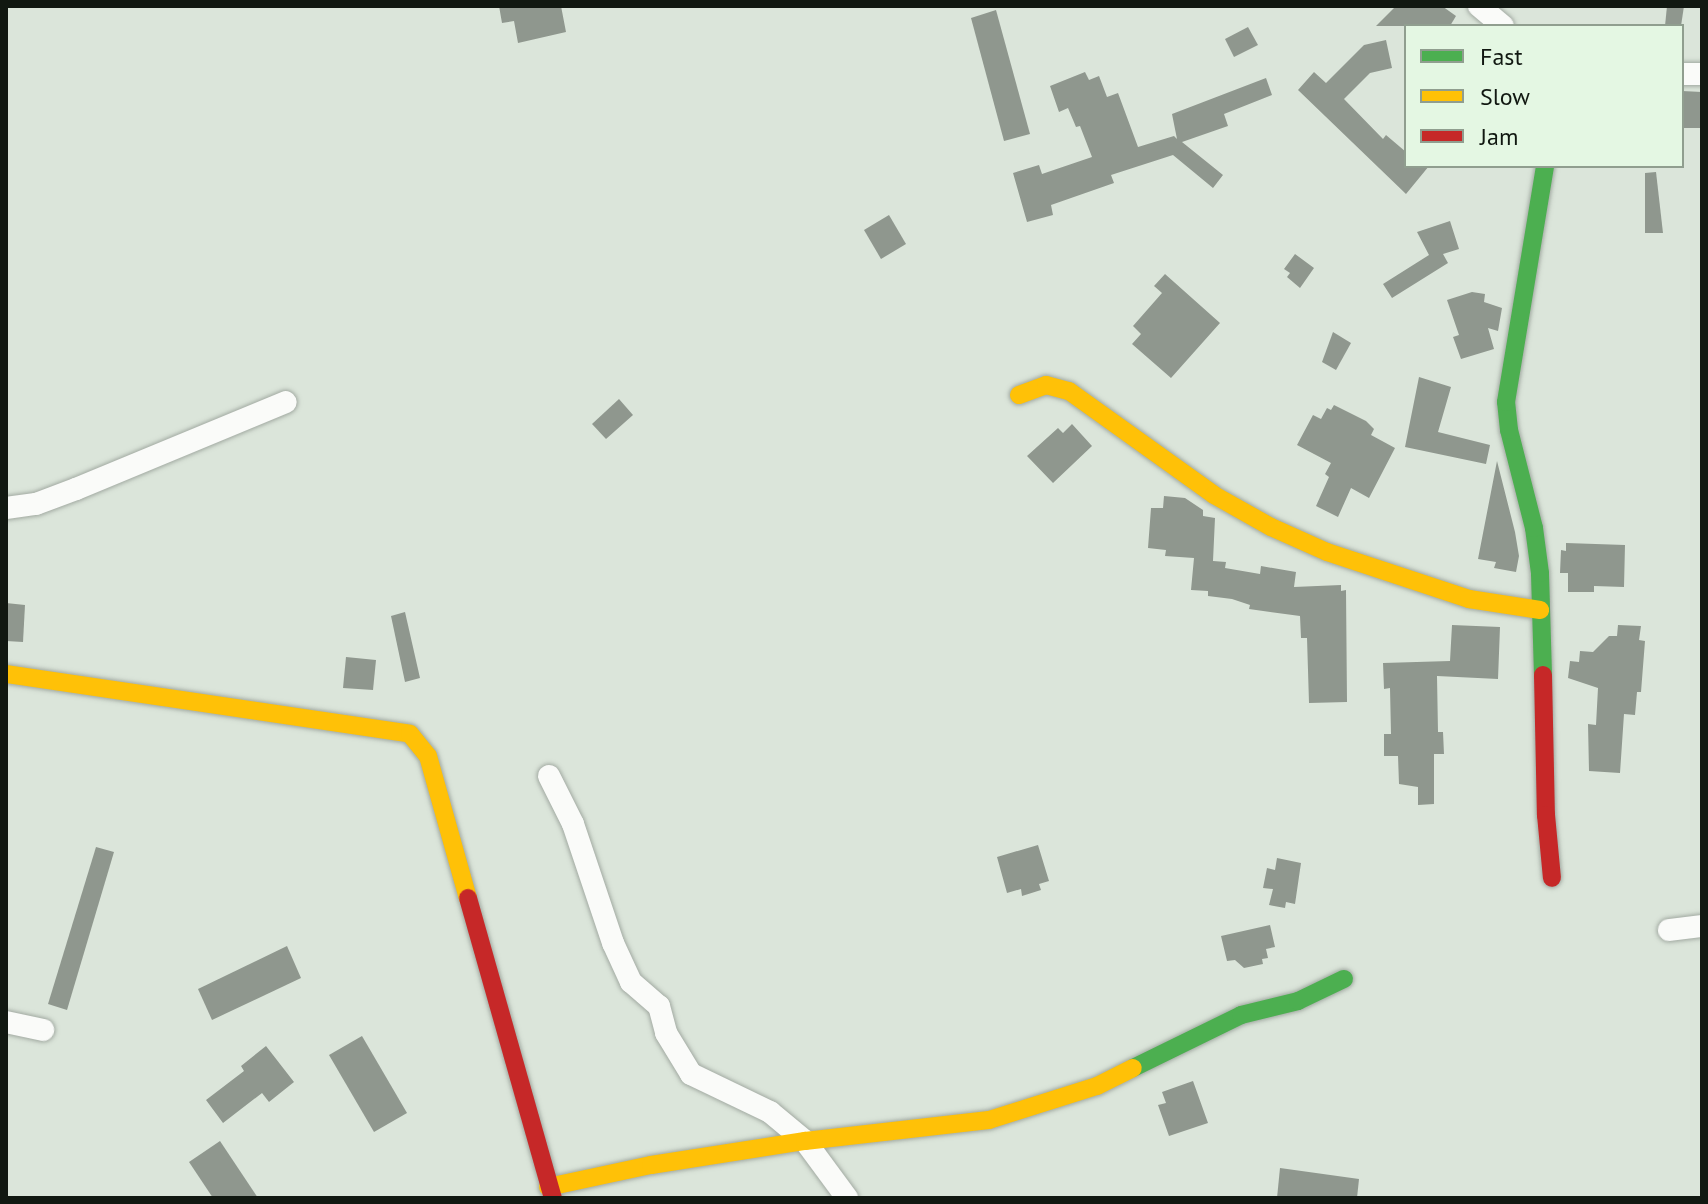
<!DOCTYPE html>
<html>
<head>
<meta charset="utf-8">
<style>
	body { margin:0 }
	#map { position:relative; width:1708px; height:1204px; overflow:hidden; background:#dbe5da; font-family:"PT Sans",sans-serif }
	div>[style] { position:absolute }
	.building>* { inset:0; background:#8f978e }
	.roads { filter:drop-shadow(0 0 2px #a2aaa2) drop-shadow(0 0 2px #a2aaa2) }
	.street>* { height:22px; margin:-11px; padding:0 11px; transform-origin:11px; border-radius:11px; background:#fafbf9 }
	.fast>* { height:18px; margin:-9px; padding:0 9px; transform-origin:9px; border-radius:9px; background:#4caf50 }
	.slow>* { height:18px; margin:-9px; padding:0 9px; transform-origin:9px; border-radius:9px; background:#ffc107 }
	.jam>* { height:18px; margin:-9px; padding:0 9px; transform-origin:9px; border-radius:9px; background:#c62828 }
	span { translate:-50% -50%; white-space:nowrap; text-align:center; line-height:1.15; -webkit-text-stroke:8px #e4f7e3; paint-order:stroke }
	.frame { position:absolute; inset:0; border:8px solid #111811; pointer-events:none }
	.legend { position:absolute; left:1404px; top:24px; width:280px; height:144px; box-sizing:border-box; background:#e4f7e3; border:2px solid #909e8f; margin:0; padding:10px 14px; list-style:none; font-size:24px; color:#111811 }
	.legend li { display:flex; align-items:center; gap:16px; height:40px }
	.legend b { width:40px; border:2px solid #909e8f }
</style>
</head>
<body>
<div id="map">
	<div class="building">
		<div style="clip-path:polygon(499px 6px,561px 6px,566px 32px,518px 43px,514px 21px,502px 23px)"></div>
		<div style="clip-path:polygon(1396px 6px,1442px 6px,1456px 16px,1450px 26px,1376px 26px)"></div>
		<div style="clip-path:polygon(1667px 6px,1684px 6px,1681px 26px,1665px 26px)"></div>
		<div style="clip-path:polygon(996px 10px,1030px 134px,1004px 141px,971px 18px)"></div>
		<div style="clip-path:polygon(1248px 27px,1258px 45px,1234px 57px,1225px 39px)"></div>
		<div style="clip-path:polygon(1386px 40px,1392px 68px,1370px 73px,1344px 99px,1383px 139px,1386px 135px,1406px 152px,1406px 166px,1429px 166px,1406px 194px,1298px 90px,1314px 72px,1326px 83px,1364px 45px)"></div>
		<div style="clip-path:polygon(1085px 72px,1089px 80px,1099px 76px,1107px 97px,1118px 93px,1138px 147px,1174px 136px,1177px 139px,1172px 114px,1266px 78px,1272px 95px,1224px 114px,1228px 126px,1182px 142px,1223px 175px,1213px 188px,1173px 155px,1111px 175px,1114px 183px,1051px 205px,1053px 215px,1027px 222px,1013px 173px,1039px 165px,1042px 174px,1092px 157px,1080px 126px,1076px 127px,1068px 108px,1059px 112px,1050px 86px)"></div>
		<div style="clip-path:polygon(1682px 91px,1702px 92px,1702px 128px,1682px 128px)"></div>
		<div style="clip-path:polygon(1656px 172px,1663px 233px,1645px 233px,1645px 173px)"></div>
		<div style="clip-path:polygon(889px 215px,906px 244px,881px 259px,864px 230px)"></div>
		<div style="clip-path:polygon(1450px 221px,1459px 249px,1443px 254px,1448px 263px,1392px 298px,1383px 284px,1429px 255px,1417px 232px)"></div>
		<div style="clip-path:polygon(1295px 254px,1314px 268px,1300px 288px,1287px 277px,1290px 273px,1284px 269px)"></div>
		<div style="clip-path:polygon(1165px 274px,1220px 323px,1171px 378px,1132px 344px,1141px 334px,1133px 326px,1162px 293px,1154px 286px)"></div>
		<div style="clip-path:polygon(1472px 292px,1485px 294px,1484px 302px,1502px 308px,1498px 331px,1488px 328px,1494px 349px,1461px 359px,1453px 337px,1459px 335px,1447px 300px)"></div>
		<div style="clip-path:polygon(1333px 332px,1351px 343px,1336px 370px,1322px 362px)"></div>
		<div style="clip-path:polygon(1419px 377px,1451px 387px,1438px 432px,1490px 445px,1486px 464px,1405px 447px)"></div>
		<div style="clip-path:polygon(619px 399px,633px 415px,606px 439px,592px 424px)"></div>
		<div style="clip-path:polygon(1334px 405px,1366px 421px,1374px 429px,1371px 435px,1395px 448px,1369px 498px,1351px 488px,1338px 517px,1316px 506px,1329px 477px,1325px 474px,1331px 463px,1297px 445px,1313px 415px,1321px 419px,1327px 408px,1331px 410px)"></div>
		<div style="clip-path:polygon(1072px 424px,1092px 446px,1053px 483px,1027px 456px,1058px 428px,1063px 433px)"></div>
		<div style="clip-path:polygon(1497px 461px,1515px 532px,1519px 556px,1516px 572px,1494px 568px,1496px 562px,1478px 559px)"></div>
		<div style="clip-path:polygon(1164px 496px,1185px 498px,1203px 510px,1203px 516px,1215px 518px,1213px 561px,1226px 562px,1225px 568px,1260px 574px,1261px 566px,1296px 572px,1294px 587px,1341px 585px,1341px 591px,1346px 590px,1347px 702px,1309px 703px,1307px 638px,1301px 638px,1300px 616px,1249px 609px,1250px 605px,1232px 599px,1208px 596px,1208px 591px,1191px 590px,1194px 558px,1165px 556px,1166px 550px,1148px 548px,1151px 508px,1163px 508px)"></div>
		<div style="clip-path:polygon(1566px 543px,1625px 545px,1624px 587px,1594px 586px,1594px 592px,1568px 592px,1568px 573px,1560px 573px,1561px 550px,1566px 551px)"></div>
		<div style="clip-path:polygon(6px 603px,25px 605px,23px 642px,6px 641px)"></div>
		<div style="clip-path:polygon(405px 612px,420px 678px,405px 682px,391px 616px)"></div>
		<div style="clip-path:polygon(1452px 625px,1500px 627px,1498px 679px,1437px 676px,1438px 732px,1443px 732px,1444px 754px,1434px 754px,1434px 804px,1418px 805px,1418px 787px,1399px 784px,1398px 756px,1384px 756px,1384px 734px,1391px 734px,1390px 688px,1384px 689px,1383px 663px,1450px 661px)"></div>
		<div style="clip-path:polygon(1618px 625px,1641px 626px,1639px 640px,1645px 641px,1641px 692px,1637px 692px,1635px 715px,1624px 714px,1620px 773px,1589px 771px,1588px 724px,1596px 725px,1598px 688px,1568px 678px,1570px 661px,1579px 662px,1580px 651px,1593px 652px,1609px 636px,1617px 636px)"></div>
		<div style="clip-path:polygon(346px 657px,376px 660px,373px 690px,343px 688px)"></div>
		<div style="clip-path:polygon(1038px 845px,1049px 881px,1039px 884px,1041px 890px,1022px 896px,1021px 889px,1007px 893px,997px 857px)"></div>
		<div style="clip-path:polygon(96px 847px,114px 852px,67px 1010px,48px 1004px)"></div>
		<div style="clip-path:polygon(1277px 858px,1301px 863px,1295px 904px,1286px 902px,1285px 908px,1269px 905px,1273px 889px,1263px 888px,1267px 868px,1275px 870px)"></div>
		<div style="clip-path:polygon(1270px 925px,1275px 947px,1266px 949px,1268px 958px,1262px 959px,1263px 964px,1244px 968px,1235px 960px,1227px 961px,1221px 936px)"></div>
		<div style="clip-path:polygon(287px 946px,301px 978px,212px 1020px,198px 989px)"></div>
		<div style="clip-path:polygon(362px 1036px,407px 1113px,374px 1132px,329px 1055px)"></div>
		<div style="clip-path:polygon(266px 1046px,294px 1082px,269px 1102px,262px 1093px,223px 1123px,206px 1100px,244px 1071px,241px 1066px)"></div>
		<div style="clip-path:polygon(1193px 1081px,1208px 1123px,1169px 1136px,1158px 1105px,1166px 1103px,1162px 1092px)"></div>
		<div style="clip-path:polygon(220px 1141px,258px 1198px,213px 1198px,189px 1162px)"></div>
		<div style="clip-path:polygon(1280px 1168px,1359px 1179px,1357px 1198px,1277px 1198px)"></div>
	</div>
	<div class="roads">
		<div class="street">
			<div style="left:1479px;top:6px;width:31px;rotate:40deg"></div>
			<div style="left:1682px;top:74px;width:20px"></div>
			<div style="left:6px;top:508px;width:30px;rotate:-8deg"></div>
			<div style="left:36px;top:504px;width:43px;rotate:-20.6deg"></div>
			<div style="left:76px;top:489px;width:227px;rotate:-22.5deg"></div>
			<div style="left:549px;top:776px;width:54px;rotate:63.4deg"></div>
			<div style="left:573px;top:824px;width:126px;rotate:71.4deg"></div>
			<div style="left:613px;top:943px;width:43px;rotate:65.2deg"></div>
			<div style="left:631px;top:982px;width:37px;rotate:41deg"></div>
			<div style="left:659px;top:1006px;width:28px;rotate:75deg"></div>
			<div style="left:666px;top:1033px;width:48px;rotate:58.6deg"></div>
			<div style="left:691px;top:1074px;width:88px;rotate:25.7deg"></div>
			<div style="left:770px;top:1112px;width:45px;rotate:39.6deg"></div>
			<div style="left:805px;top:1141px;width:71px;rotate:53.6deg"></div>
			<div style="left:1669px;top:930px;width:33px;rotate:-7deg"></div>
			<div style="left:6px;top:1022px;width:38px;rotate:12deg"></div>
		</div>
		<div class="fast">
			<div style="left:1543px;top:675px;width:102px;rotate:-91.7deg"></div>
			<div style="left:1540px;top:573px;width:45px;rotate:-97.6deg"></div>
			<div style="left:1534px;top:528px;width:101px;rotate:-104.3deg"></div>
			<div style="left:1509px;top:430px;width:28px;rotate:-96deg"></div>
			<div style="left:1506px;top:402px;width:239px;rotate:-80.6deg"></div>
			<div style="left:1133px;top:1068px;width:120px;rotate:-26.1deg"></div>
			<div style="left:1241px;top:1015px;width:59px;rotate:-13.8deg"></div>
			<div style="left:1298px;top:1001px;width:51px;rotate:-25.6deg"></div>
		</div>
		<div class="slow">
			<div style="left:1019px;top:395px;width:29px;rotate:-20deg"></div>
			<div style="left:1046px;top:385px;width:24px;rotate:15deg"></div>
			<div style="left:1069px;top:391px;width:178px;rotate:35.6deg"></div>
			<div style="left:1214px;top:495px;width:65px;rotate:29.3deg"></div>
			<div style="left:1271px;top:527px;width:61px;rotate:24.1deg"></div>
			<div style="left:1327px;top:552px;width:150px;rotate:18.3deg"></div>
			<div style="left:1469px;top:599px;width:72px;rotate:8.8deg"></div>
			<div style="left:6px;top:674px;width:408px;rotate:8.4deg"></div>
			<div style="left:410px;top:734px;width:28px;rotate:51deg"></div>
			<div style="left:428px;top:756px;width:148px;rotate:74.3deg"></div>
			<div style="left:548px;top:1187px;width:105px;rotate:-12.1deg"></div>
			<div style="left:651px;top:1165px;width:156px;rotate:-8.9deg"></div>
			<div style="left:805px;top:1141px;width:185px;rotate:-6.5deg"></div>
			<div style="left:989px;top:1120px;width:113px;rotate:-17.5deg"></div>
			<div style="left:1097px;top:1086px;width:40px;rotate:-26.6deg"></div>
		</div>
		<div class="jam">
			<div style="left:1543px;top:675px;width:140px;rotate:88.8deg"></div>
			<div style="left:1546px;top:815px;width:63px;rotate:84.6deg"></div>
			<div style="left:468px;top:898px;width:312px;rotate:74.2deg"></div>
		</div>
	</div>
	<div class="frame"></div>
	<ul class="legend">
	<li><b style="height:10px;background:#4caf50"></b>Fast</li>
	<li><b style="height:10px;background:#ffc107"></b>Slow</li>
	<li><b style="height:10px;background:#c62828"></b>Jam</li>
	</ul>
</div>
</body>
</html>
